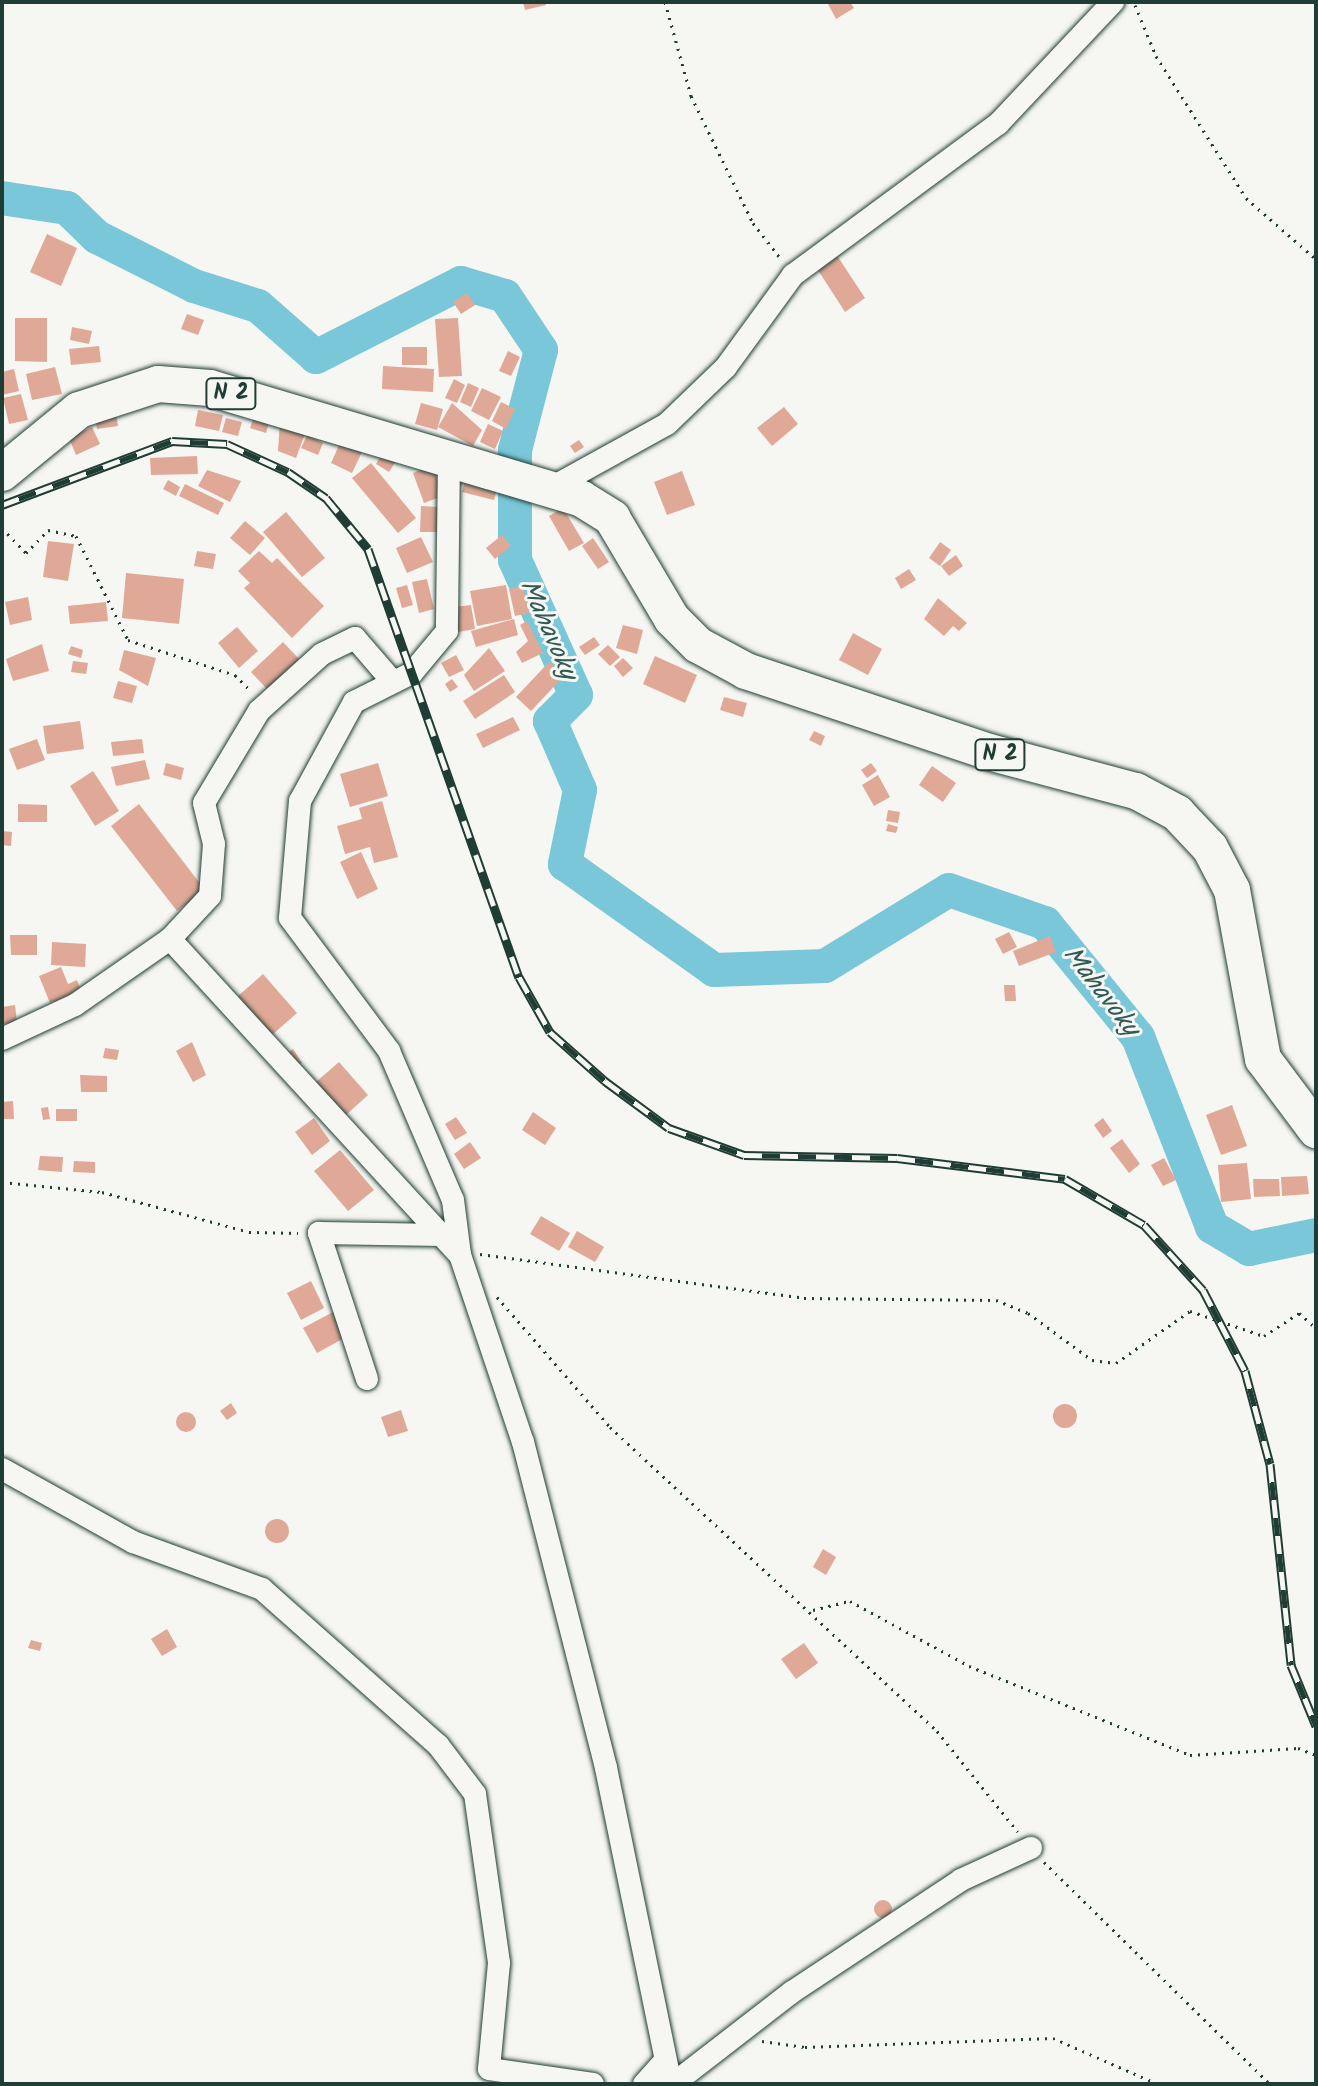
<!DOCTYPE html>
<html>
<head>
<meta charset="utf-8">
<style>
	body { margin:0 }
	#map { position:relative; width:1318px; height:2086px; overflow:hidden; background:#f6f6f2; font-family:Kalam,sans-serif }
	div>[style] { position:absolute }
	.river>* { height:34px; margin:-17px; padding:0 17px; transform-origin:17px; border-radius:17px; background:#79c7d8 }
	.building>* { inset:0; background:#e0a997 }
	.round { border-radius:50% }
	.path>* { height:3px; margin-top:-1.5px; transform-origin:0; background:repeating-linear-gradient(90deg,#1f3d34 0 2px,transparent 0 8px) }
	.roads { filter:drop-shadow(0 0 2px #1f3d34) drop-shadow(0 0 2px #1f3d34) }
	.minor>* { height:22px; margin:-11px; padding:0 11px; transform-origin:11px; border-radius:11px; background:#f6f6f2 }
	.primary>* { height:36px; margin:-18px; padding:0 18px; transform-origin:18px; border-radius:18px; background:#f6f6f2 }
	.rail>* { height:9px; margin-top:-4.5px; transform-origin:0; background:repeating-linear-gradient(90deg,#f6f6f2 0 18px,#1f3d34 0 36px); box-sizing:border-box; border-block:2px solid #1f3d34 }
	span { translate:-50% -50%; white-space:nowrap; text-align:center; line-height:1.15; -webkit-text-stroke:6px #f6f6f2; paint-order:stroke }
	.shield-label span { padding:2px 6px; background:#f6f6f2; border:2px solid; border-radius:6px; -webkit-text-stroke-width:0 }
	.shield-label { font-size:22px; color:#1f3d34; font-weight:700 }
	.water-label { font-size:26px; color:#315955; font-style:italic }
	.frame { position:absolute; inset:0; border:4px solid #1f3d34; pointer-events:none }
</style>
</head>
<body>
<div id="map">
	<div class="river">
		<div style="left:2px;top:198px;width:66px;rotate:8.7deg"></div>
		<div style="left:67px;top:208px;width:42px;rotate:44deg"></div>
		<div style="left:97px;top:237px;width:109px;rotate:26.8deg"></div>
		<div style="left:194px;top:286px;width:67px;rotate:17.4deg"></div>
		<div style="left:258px;top:306px;width:77px;rotate:41.3deg"></div>
		<div style="left:316px;top:357px;width:163px;rotate:-27deg"></div>
		<div style="left:461px;top:283px;width:46px;rotate:16.5deg"></div>
		<div style="left:505px;top:296px;width:65px;rotate:56.3deg"></div>
		<div style="left:541px;top:350px;width:103px;rotate:104.6deg"></div>
		<div style="left:515px;top:450px;width:110px;rotate:90deg"></div>
		<div style="left:515px;top:560px;width:148px;rotate:65.7deg"></div>
		<div style="left:576px;top:695px;width:37px;rotate:135deg"></div>
		<div style="left:550px;top:721px;width:75px;rotate:66.5deg"></div>
		<div style="left:580px;top:790px;width:76px;rotate:101.5deg"></div>
		<div style="left:565px;top:864px;width:183px;rotate:35.4deg"></div>
		<div style="left:714px;top:970px;width:111px;rotate:-2.1deg"></div>
		<div style="left:825px;top:966px;width:145px;rotate:-31.5deg"></div>
		<div style="left:949px;top:890px;width:102px;rotate:19deg"></div>
		<div style="left:1045px;top:923px;width:147px;rotate:50.8deg"></div>
		<div style="left:1138px;top:1037px;width:204px;rotate:68.7deg"></div>
		<div style="left:1212px;top:1227px;width:43px;rotate:30.7deg"></div>
		<div style="left:1249px;top:1249px;width:68px;rotate:-11.8deg"></div>
	</div>
	<div class="building">
		<div style="clip-path:polygon(523px 2px,545px 2px,546px 5px,525px 10px)"></div>
		<div style="clip-path:polygon(827px 2px,850px 2px,854px 8px,836px 19px)"></div>
		<div style="clip-path:polygon(47px 234px,77px 248px,61px 286px,30px 272px)"></div>
		<div style="clip-path:polygon(836px 254px,865px 298px,845px 312px,816px 267px)"></div>
		<div style="clip-path:polygon(467px 293px,475px 305px,461px 314px,453px 302px)"></div>
		<div style="clip-path:polygon(187px 314px,204px 320px,198px 335px,181px 329px)"></div>
		<div style="clip-path:polygon(15px 318px,47px 318px,47px 362px,15px 361px)"></div>
		<div style="clip-path:polygon(458px 318px,462px 376px,439px 377px,435px 319px)"></div>
		<div style="clip-path:polygon(72px 327px,92px 331px,89px 344px,70px 340px)"></div>
		<div style="clip-path:polygon(99px 346px,101px 362px,71px 365px,69px 349px)"></div>
		<div style="clip-path:polygon(402px 347px,427px 347px,427px 365px,402px 365px)"></div>
		<div style="clip-path:polygon(508px 351px,520px 357px,511px 376px,499px 371px)"></div>
		<div style="clip-path:polygon(383px 366px,434px 369px,433px 392px,382px 389px)"></div>
		<div style="clip-path:polygon(55px 367px,62px 394px,32px 400px,26px 374px)"></div>
		<div style="clip-path:polygon(14px 369px,19px 391px,2px 395px,2px 372px)"></div>
		<div style="clip-path:polygon(454px 379px,465px 385px,457px 403px,445px 398px)"></div>
		<div style="clip-path:polygon(468px 383px,479px 388px,471px 407px,460px 402px)"></div>
		<div style="clip-path:polygon(482px 388px,501px 397px,489px 420px,471px 411px)"></div>
		<div style="clip-path:polygon(21px 394px,28px 420px,9px 424px,3px 398px)"></div>
		<div style="clip-path:polygon(501px 402px,515px 409px,506px 429px,492px 421px)"></div>
		<div style="clip-path:polygon(421px 403px,443px 409px,437px 430px,415px 424px)"></div>
		<div style="clip-path:polygon(452px 403px,482px 430px,473px 446px,438px 427px)"></div>
		<div style="clip-path:polygon(784px 407px,798px 424px,772px 446px,757px 428px)"></div>
		<div style="clip-path:polygon(198px 410px,223px 415px,219px 431px,195px 426px)"></div>
		<div style="clip-path:polygon(116px 413px,118px 426px,97px 429px,95px 416px)"></div>
		<div style="clip-path:polygon(255px 414px,270px 419px,266px 433px,250px 428px)"></div>
		<div style="clip-path:polygon(226px 418px,242px 422px,238px 436px,222px 432px)"></div>
		<div style="clip-path:polygon(280px 421px,306px 431px,296px 458px,278px 451px)"></div>
		<div style="clip-path:polygon(488px 424px,503px 431px,495px 449px,480px 442px)"></div>
		<div style="clip-path:polygon(92px 427px,100px 444px,76px 455px,69px 438px)"></div>
		<div style="clip-path:polygon(307px 435px,323px 443px,318px 455px,301px 448px)"></div>
		<div style="clip-path:polygon(579px 440px,584px 447px,575px 453px,570px 446px)"></div>
		<div style="clip-path:polygon(340px 443px,362px 452px,352px 473px,331px 463px)"></div>
		<div style="clip-path:polygon(384px 450px,398px 458px,389px 472px,376px 464px)"></div>
		<div style="clip-path:polygon(197px 456px,198px 474px,151px 475px,150px 458px)"></div>
		<div style="clip-path:polygon(371px 463px,416px 518px,398px 533px,352px 478px)"></div>
		<div style="clip-path:polygon(432px 466px,443px 496px,424px 503px,413px 473px)"></div>
		<div style="clip-path:polygon(207px 470px,241px 481px,230px 502px,198px 486px)"></div>
		<div style="clip-path:polygon(682px 471px,695px 505px,667px 515px,654px 482px)"></div>
		<div style="clip-path:polygon(467px 473px,499px 481px,494px 500px,462px 492px)"></div>
		<div style="clip-path:polygon(168px 480px,180px 487px,176px 496px,163px 489px)"></div>
		<div style="clip-path:polygon(185px 484px,224px 503px,218px 515px,179px 496px)"></div>
		<div style="clip-path:polygon(421px 506px,438px 507px,437px 532px,420px 532px)"></div>
		<div style="clip-path:polygon(563px 508px,584px 543px,569px 551px,549px 516px)"></div>
		<div style="clip-path:polygon(286px 512px,325px 558px,302px 577px,263px 532px)"></div>
		<div style="clip-path:polygon(245px 521px,265px 538px,250px 555px,230px 538px)"></div>
		<div style="clip-path:polygon(502px 535px,511px 546px,495px 559px,486px 548px)"></div>
		<div style="clip-path:polygon(421px 537px,433px 562px,407px 573px,396px 548px)"></div>
		<div style="clip-path:polygon(593px 538px,609px 562px,598px 569px,582px 546px)"></div>
		<div style="clip-path:polygon(48px 541px,74px 544px,68px 581px,43px 577px)"></div>
		<div style="clip-path:polygon(940px 542px,951px 550px,940px 566px,929px 558px)"></div>
		<div style="clip-path:polygon(197px 551px,216px 554px,213px 569px,194px 566px)"></div>
		<div style="clip-path:polygon(259px 551px,272px 563px,277px 558px,324px 606px,292px 638px,244px 588px,250px 583px,238px 571px)"></div>
		<div style="clip-path:polygon(956px 555px,963px 566px,949px 576px,941px 566px)"></div>
		<div style="clip-path:polygon(909px 569px,916px 580px,901px 589px,895px 578px)"></div>
		<div style="clip-path:polygon(126px 573px,184px 579px,179px 624px,122px 618px)"></div>
		<div style="clip-path:polygon(427px 579px,434px 609px,419px 613px,412px 582px)"></div>
		<div style="clip-path:polygon(407px 585px,413px 605px,402px 608px,396px 588px)"></div>
		<div style="clip-path:polygon(506px 585px,512px 619px,477px 626px,470px 591px)"></div>
		<div style="clip-path:polygon(523px 586px,529px 613px,515px 616px,509px 589px)"></div>
		<div style="clip-path:polygon(28px 597px,32px 620px,10px 625px,5px 602px)"></div>
		<div style="clip-path:polygon(938px 598px,967px 623px,959px 631px,953px 626px,944px 636px,924px 619px)"></div>
		<div style="clip-path:polygon(106px 602px,108px 621px,70px 624px,68px 606px)"></div>
		<div style="clip-path:polygon(471px 605px,475px 629px,458px 632px,454px 607px)"></div>
		<div style="clip-path:polygon(514px 619px,518px 635px,476px 647px,471px 631px)"></div>
		<div style="clip-path:polygon(527px 621px,543px 653px,522px 663px,516px 652px,528px 641px,520px 625px)"></div>
		<div style="clip-path:polygon(623px 625px,643px 630px,637px 654px,616px 648px)"></div>
		<div style="clip-path:polygon(237px 627px,258px 651px,239px 668px,218px 643px)"></div>
		<div style="clip-path:polygon(853px 633px,882px 649px,868px 675px,839px 660px)"></div>
		<div style="clip-path:polygon(594px 637px,600px 645px,585px 655px,579px 647px)"></div>
		<div style="clip-path:polygon(283px 642px,299px 659px,267px 689px,251px 672px)"></div>
		<div style="clip-path:polygon(42px 644px,49px 671px,13px 681px,6px 659px)"></div>
		<div style="clip-path:polygon(608px 645px,620px 657px,610px 666px,598px 654px)"></div>
		<div style="clip-path:polygon(71px 646px,83px 650px,81px 658px,68px 654px)"></div>
		<div style="clip-path:polygon(489px 648px,505px 671px,474px 691px,464px 675px)"></div>
		<div style="clip-path:polygon(124px 650px,156px 658px,148px 686px,119px 670px)"></div>
		<div style="clip-path:polygon(456px 655px,464px 670px,449px 677px,441px 663px)"></div>
		<div style="clip-path:polygon(655px 656px,697px 675px,685px 703px,643px 684px)"></div>
		<div style="clip-path:polygon(623px 658px,633px 668px,623px 677px,614px 666px)"></div>
		<div style="clip-path:polygon(73px 661px,88px 663px,86px 674px,71px 672px)"></div>
		<div style="clip-path:polygon(549px 662px,564px 676px,531px 711px,516px 697px)"></div>
		<div style="clip-path:polygon(504px 675px,515px 692px,475px 719px,463px 701px)"></div>
		<div style="clip-path:polygon(452px 679px,458px 687px,450px 692px,445px 684px)"></div>
		<div style="clip-path:polygon(118px 681px,137px 686px,132px 703px,113px 698px)"></div>
		<div style="clip-path:polygon(724px 697px,747px 703px,743px 717px,720px 710px)"></div>
		<div style="clip-path:polygon(513px 717px,520px 730px,483px 748px,476px 734px)"></div>
		<div style="clip-path:polygon(80px 721px,84px 749px,47px 754px,43px 726px)"></div>
		<div style="clip-path:polygon(814px 731px,825px 736px,821px 746px,809px 740px)"></div>
		<div style="clip-path:polygon(37px 739px,45px 760px,17px 770px,9px 749px)"></div>
		<div style="clip-path:polygon(142px 739px,144px 753px,113px 756px,111px 742px)"></div>
		<div style="clip-path:polygon(145px 760px,150px 779px,116px 786px,111px 767px)"></div>
		<div style="clip-path:polygon(166px 763px,184px 768px,181px 780px,163px 775px)"></div>
		<div style="clip-path:polygon(378px 763px,388px 796px,350px 807px,340px 774px)"></div>
		<div style="clip-path:polygon(871px 763px,877px 771px,867px 778px,861px 770px)"></div>
		<div style="clip-path:polygon(932px 766px,956px 783px,943px 802px,919px 785px)"></div>
		<div style="clip-path:polygon(93px 771px,119px 811px,95px 826px,70px 786px)"></div>
		<div style="clip-path:polygon(878px 775px,890px 797px,874px 806px,862px 785px)"></div>
		<div style="clip-path:polygon(382px 801px,398px 857px,374px 863px,370px 847px,345px 854px,337px 826px,362px 819px,359px 808px)"></div>
		<div style="clip-path:polygon(18px 804px,47px 805px,47px 822px,18px 822px)"></div>
		<div style="clip-path:polygon(139px 804px,205px 890px,177px 911px,111px 826px)"></div>
		<div style="clip-path:polygon(888px 810px,900px 812px,898px 823px,886px 821px)"></div>
		<div style="clip-path:polygon(888px 824px,898px 827px,896px 833px,886px 831px)"></div>
		<div style="clip-path:polygon(2px 831px,12px 832px,11px 846px,2px 845px)"></div>
		<div style="clip-path:polygon(361px 852px,378px 889px,357px 899px,340px 862px)"></div>
		<div style="clip-path:polygon(1009px 932px,1017px 947px,1003px 954px,995px 939px)"></div>
		<div style="clip-path:polygon(10px 935px,37px 935px,37px 955px,11px 955px)"></div>
		<div style="clip-path:polygon(1050px 936px,1056px 952px,1019px 966px,1013px 951px)"></div>
		<div style="clip-path:polygon(52px 942px,86px 944px,85px 967px,51px 965px)"></div>
		<div style="clip-path:polygon(61px 967px,68px 984px,77px 980px,81px 991px,50px 1003px,39px 976px)"></div>
		<div style="clip-path:polygon(263px 974px,297px 1013px,272px 1035px,238px 996px)"></div>
		<div style="clip-path:polygon(1004px 985px,1015px 985px,1016px 1001px,1005px 1001px)"></div>
		<div style="clip-path:polygon(15px 1005px,17px 1022px,2px 1024px,2px 1007px)"></div>
		<div style="clip-path:polygon(192px 1042px,206px 1075px,193px 1082px,176px 1051px)"></div>
		<div style="clip-path:polygon(105px 1048px,119px 1050px,117px 1060px,103px 1058px)"></div>
		<div style="clip-path:polygon(293px 1049px,302px 1063px,292px 1069px,283px 1056px)"></div>
		<div style="clip-path:polygon(339px 1062px,368px 1095px,346px 1115px,316px 1082px)"></div>
		<div style="clip-path:polygon(80px 1075px,107px 1076px,107px 1092px,81px 1092px)"></div>
		<div style="clip-path:polygon(13px 1101px,14px 1119px,2px 1119px,2px 1102px)"></div>
		<div style="clip-path:polygon(1232px 1105px,1247px 1146px,1221px 1155px,1206px 1115px)"></div>
		<div style="clip-path:polygon(48px 1107px,50px 1119px,43px 1120px,41px 1108px)"></div>
		<div style="clip-path:polygon(56px 1109px,77px 1109px,77px 1121px,56px 1121px)"></div>
		<div style="clip-path:polygon(533px 1112px,556px 1128px,545px 1145px,522px 1130px)"></div>
		<div style="clip-path:polygon(456px 1117px,467px 1133px,455px 1140px,445px 1124px)"></div>
		<div style="clip-path:polygon(314px 1118px,330px 1141px,312px 1155px,295px 1132px)"></div>
		<div style="clip-path:polygon(1103px 1118px,1112px 1131px,1103px 1138px,1094px 1125px)"></div>
		<div style="clip-path:polygon(1122px 1139px,1140px 1164px,1129px 1173px,1110px 1148px)"></div>
		<div style="clip-path:polygon(470px 1142px,481px 1158px,464px 1169px,454px 1154px)"></div>
		<div style="clip-path:polygon(340px 1150px,374px 1190px,348px 1211px,314px 1171px)"></div>
		<div style="clip-path:polygon(40px 1156px,63px 1157px,62px 1172px,38px 1170px)"></div>
		<div style="clip-path:polygon(1164px 1158px,1176px 1180px,1163px 1186px,1151px 1165px)"></div>
		<div style="clip-path:polygon(74px 1161px,95px 1162px,95px 1173px,73px 1172px)"></div>
		<div style="clip-path:polygon(1247px 1163px,1251px 1199px,1221px 1202px,1218px 1165px)"></div>
		<div style="clip-path:polygon(1307px 1176px,1309px 1194px,1282px 1196px,1281px 1177px)"></div>
		<div style="clip-path:polygon(1253px 1179px,1279px 1179px,1280px 1196px,1254px 1197px)"></div>
		<div style="clip-path:polygon(541px 1216px,570px 1233px,559px 1251px,530px 1234px)"></div>
		<div style="clip-path:polygon(577px 1231px,604px 1247px,595px 1262px,568px 1247px)"></div>
		<div style="clip-path:polygon(311px 1281px,324px 1308px,301px 1320px,287px 1293px)"></div>
		<div style="clip-path:polygon(333px 1312px,346px 1337px,317px 1353px,303px 1328px)"></div>
		<div style="clip-path:polygon(231px 1403px,237px 1413px,227px 1420px,220px 1411px)"></div>
		<div class="round" style="left:1053px;top:1404px;width:24px;height:24px"></div>
		<div style="clip-path:polygon(401px 1410px,408px 1431px,388px 1437px,381px 1417px)"></div>
		<div class="round" style="left:176px;top:1412px;width:20px;height:20px"></div>
		<div class="round" style="left:265px;top:1519px;width:24px;height:24px"></div>
		<div style="clip-path:polygon(823px 1549px,836px 1557px,826px 1575px,813px 1567px)"></div>
		<div style="clip-path:polygon(167px 1629px,177px 1647px,162px 1656px,151px 1639px)"></div>
		<div style="clip-path:polygon(31px 1640px,42px 1643px,40px 1651px,28px 1648px)"></div>
		<div style="clip-path:polygon(804px 1643px,818px 1663px,796px 1679px,781px 1659px)"></div>
		<div class="round" style="left:874px;top:1900px;width:18px;height:18px"></div>
	</div>
	<div class="path">
		<div style="left:665px;top:2px;width:98px;rotate:74.5deg"></div>
		<div style="left:691px;top:96px;width:141px;rotate:64deg"></div>
		<div style="left:753px;top:223px;width:46px;rotate:52.1deg"></div>
		<div style="left:1135px;top:5px;width:55px;rotate:67.6deg"></div>
		<div style="left:1156px;top:56px;width:168px;rotate:57.6deg"></div>
		<div style="left:1246px;top:198px;width:93px;rotate:41.1deg"></div>
		<div style="left:2px;top:528px;width:35px;rotate:46deg"></div>
		<div style="left:26px;top:553px;width:32px;rotate:-46deg"></div>
		<div style="left:48px;top:530px;width:29px;rotate:12deg"></div>
		<div style="left:76px;top:536px;width:116px;rotate:63.4deg"></div>
		<div style="left:128px;top:640px;width:113px;rotate:18.1deg"></div>
		<div style="left:235px;top:675px;width:21px;rotate:45deg"></div>
		<div style="left:2px;top:1182px;width:100px;rotate:5.7deg"></div>
		<div style="left:102px;top:1192px;width:152px;rotate:15.2deg"></div>
		<div style="left:249px;top:1232px;width:49px;rotate:1.2deg"></div>
		<div style="left:480px;top:1254px;width:327px;rotate:7.7deg"></div>
		<div style="left:804px;top:1298px;width:192px;rotate:0.6deg"></div>
		<div style="left:996px;top:1300px;width:35px;rotate:22deg"></div>
		<div style="left:1028px;top:1313px;width:79px;rotate:36.3deg"></div>
		<div style="left:1092px;top:1360px;width:24px;rotate:7deg"></div>
		<div style="left:1116px;top:1363px;width:90px;rotate:-35.1deg"></div>
		<div style="left:1190px;top:1311px;width:78px;rotate:18.7deg"></div>
		<div style="left:1264px;top:1336px;width:42px;rotate:-33.3deg"></div>
		<div style="left:1299px;top:1313px;width:23px;rotate:41deg"></div>
		<div style="left:497px;top:1297px;width:172px;rotate:49deg"></div>
		<div style="left:610px;top:1427px;width:446px;rotate:42.9deg"></div>
		<div style="left:937px;top:1731px;width:129px;rotate:51.3deg"></div>
		<div style="left:813px;top:1610px;width:38px;rotate:-14deg"></div>
		<div style="left:850px;top:1601px;width:136px;rotate:28.6deg"></div>
		<div style="left:969px;top:1666px;width:238px;rotate:21.9deg"></div>
		<div style="left:1190px;top:1755px;width:108px;rotate:-3.7deg"></div>
		<div style="left:1298px;top:1748px;width:19px;rotate:21deg"></div>
		<div style="left:1044px;top:1862px;width:317px;rotate:44.5deg"></div>
		<div style="left:762px;top:2041px;width:43px;rotate:7.9deg"></div>
		<div style="left:805px;top:2047px;width:248px;rotate:-2.1deg"></div>
		<div style="left:1053px;top:2038px;width:115px;rotate:23.7deg"></div>
	</div>
	<div class="roads">
		<div class="minor">
			<div style="left:449px;top:458px;width:173px;rotate:90.7deg"></div>
			<div style="left:447px;top:631px;width:55px;rotate:129.8deg"></div>
			<div style="left:412px;top:673px;width:65px;rotate:153.4deg"></div>
			<div style="left:354px;top:702px;width:113px;rotate:118.6deg"></div>
			<div style="left:300px;top:801px;width:117px;rotate:94.9deg"></div>
			<div style="left:290px;top:918px;width:166px;rotate:53.3deg"></div>
			<div style="left:389px;top:1051px;width:162px;rotate:66.8deg"></div>
			<div style="left:453px;top:1200px;width:55px;rotate:82.7deg"></div>
			<div style="left:460px;top:1255px;width:197px;rotate:71.4deg"></div>
			<div style="left:523px;top:1442px;width:336px;rotate:75.7deg"></div>
			<div style="left:606px;top:1768px;width:323px;rotate:78.4deg"></div>
			<div style="left:553px;top:487px;width:130px;rotate:-28.9deg"></div>
			<div style="left:667px;top:424px;width:82px;rotate:-44deg"></div>
			<div style="left:726px;top:367px;width:114px;rotate:-53.9deg"></div>
			<div style="left:793px;top:275px;width:255px;rotate:-36.4deg"></div>
			<div style="left:998px;top:124px;width:168px;rotate:-46.7deg"></div>
			<div style="left:393px;top:682px;width:58px;rotate:-130.8deg"></div>
			<div style="left:355px;top:638px;width:37px;rotate:154deg"></div>
			<div style="left:322px;top:654px;width:85px;rotate:137.9deg"></div>
			<div style="left:259px;top:711px;width:107px;rotate:120.9deg"></div>
			<div style="left:204px;top:803px;width:42px;rotate:76.3deg"></div>
			<div style="left:214px;top:844px;width:52px;rotate:94.4deg"></div>
			<div style="left:210px;top:896px;width:59px;rotate:132.9deg"></div>
			<div style="left:170px;top:939px;width:429px;rotate:47.5deg"></div>
			<div style="left:2px;top:1039px;width:81px;rotate:-25deg"></div>
			<div style="left:75px;top:1005px;width:116px;rotate:-34.8deg"></div>
			<div style="left:367px;top:1379px;width:154px;rotate:-108.2deg"></div>
			<div style="left:319px;top:1233px;width:123px;rotate:0.9deg"></div>
			<div style="left:2px;top:1469px;width:150px;rotate:29.1deg"></div>
			<div style="left:133px;top:1542px;width:137px;rotate:20deg"></div>
			<div style="left:262px;top:1589px;width:235px;rotate:41.6deg"></div>
			<div style="left:438px;top:1745px;width:61px;rotate:52.9deg"></div>
			<div style="left:475px;top:1794px;width:171px;rotate:81.9deg"></div>
			<div style="left:499px;top:1963px;width:106px;rotate:95.4deg"></div>
			<div style="left:489px;top:2069px;width:105px;rotate:8.2deg"></div>
			<div style="left:644px;top:2084px;width:31px;rotate:-48deg"></div>
			<div style="left:673px;top:2084px;width:150px;rotate:-37.7deg"></div>
			<div style="left:792px;top:1992px;width:203px;rotate:-33.5deg"></div>
			<div style="left:961px;top:1880px;width:77px;rotate:-24.6deg"></div>
		</div>
		<div class="primary">
			<div style="left:2px;top:473px;width:99px;rotate:-39.3deg"></div>
			<div style="left:79px;top:410px;width:83px;rotate:-18.2deg"></div>
			<div style="left:158px;top:384px;width:52px;rotate:4.4deg"></div>
			<div style="left:210px;top:388px;width:388px;rotate:16.6deg"></div>
			<div style="left:582px;top:499px;width:36px;rotate:32deg"></div>
			<div style="left:612px;top:518px;width:117px;rotate:59.3deg"></div>
			<div style="left:672px;top:619px;width:37px;rotate:45deg"></div>
			<div style="left:698px;top:645px;width:55px;rotate:28.4deg"></div>
			<div style="left:746px;top:671px;width:256px;rotate:18.4deg"></div>
			<div style="left:989px;top:752px;width:152px;rotate:14.9deg"></div>
			<div style="left:1136px;top:791px;width:47px;rotate:28.2deg"></div>
			<div style="left:1177px;top:813px;width:48px;rotate:46.7deg"></div>
			<div style="left:1210px;top:848px;width:47px;rotate:62.4deg"></div>
			<div style="left:1232px;top:890px;width:172px;rotate:79.6deg"></div>
			<div style="left:1263px;top:1059px;width:89px;rotate:53.3deg"></div>
		</div>
	</div>
	<div class="rail">
		<div style="left:2px;top:505px;width:182px;rotate:-20.6deg"></div>
		<div style="left:172px;top:441px;width:55px;rotate:3.1deg"></div>
		<div style="left:227px;top:444px;width:67px;rotate:24.7deg"></div>
		<div style="left:288px;top:472px;width:46px;rotate:34.4deg"></div>
		<div style="left:326px;top:498px;width:66px;rotate:50.5deg"></div>
		<div style="left:368px;top:549px;width:454px;rotate:70.6deg"></div>
		<div style="left:519px;top:977px;width:63px;rotate:60.6deg"></div>
		<div style="left:550px;top:1032px;width:74px;rotate:41.7deg"></div>
		<div style="left:605px;top:1081px;width:79px;rotate:36.3deg"></div>
		<div style="left:669px;top:1128px;width:80px;rotate:19.8deg"></div>
		<div style="left:744px;top:1155px;width:153px;rotate:1.1deg"></div>
		<div style="left:897px;top:1158px;width:169px;rotate:7.1deg"></div>
		<div style="left:1065px;top:1179px;width:91px;rotate:30.2deg"></div>
		<div style="left:1144px;top:1225px;width:88px;rotate:47.8deg"></div>
		<div style="left:1203px;top:1290px;width:91px;rotate:62.6deg"></div>
		<div style="left:1245px;top:1371px;width:96px;rotate:75deg"></div>
		<div style="left:1270px;top:1464px;width:202px;rotate:84deg"></div>
		<div style="left:1291px;top:1665px;width:66px;rotate:67.7deg"></div>
	</div>
	<div class="shield-label">
		<span style="left:231px;top:394px">N 2</span>
		<span style="left:1000px;top:755px">N 2</span>
	</div>
	<div class="water-label">
		<span style="left:547px;top:630px;rotate:66deg">Mahavoky</span>
		<span style="left:1100px;top:992px;rotate:52deg">Mahavoky</span>
	</div>
	<div class="frame"></div>
</div>
</body>
</html>
